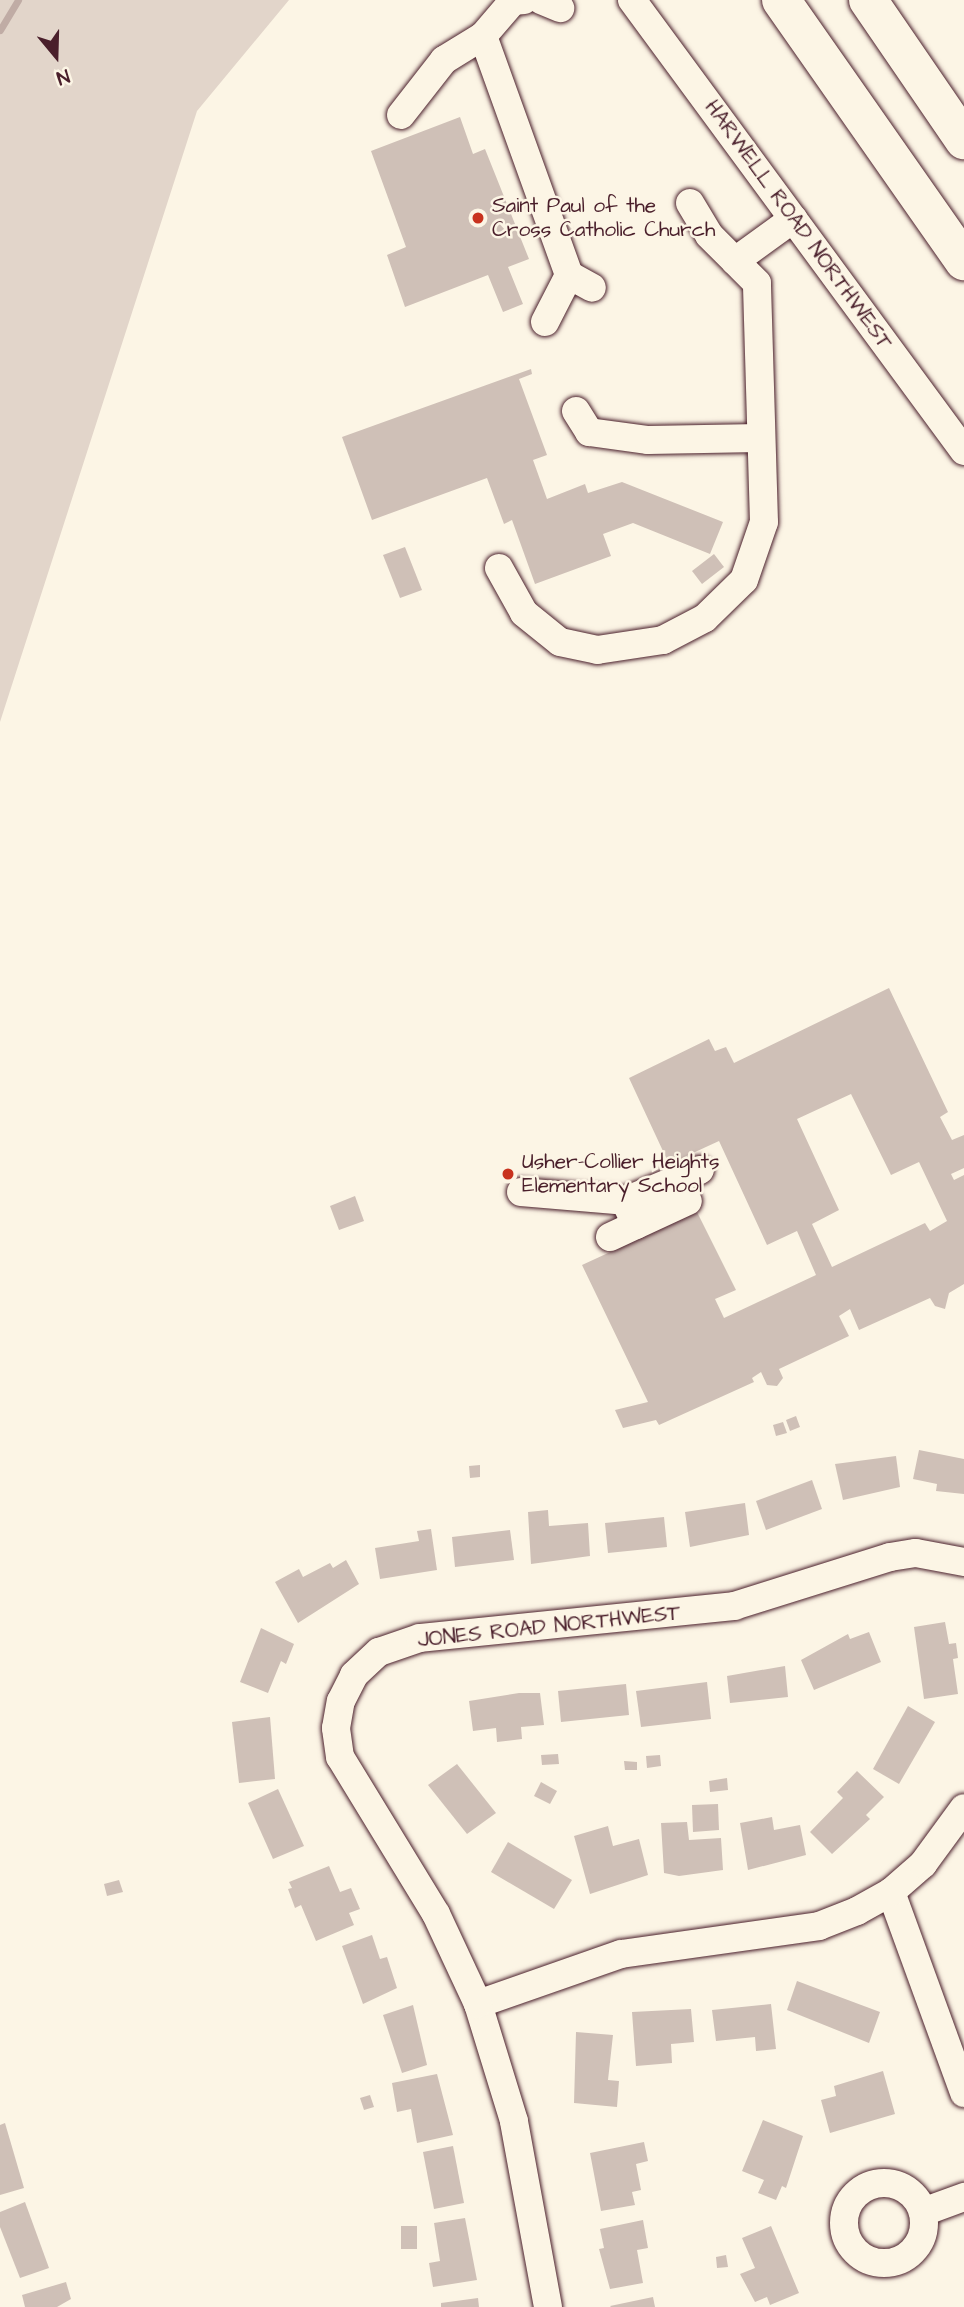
<!DOCTYPE html>
<html>
<head>
<meta charset="utf-8">
<style>
	body { margin:0 }
	#map { position:relative; width:964px; height:2307px; overflow:hidden; background:#fcf5e5; font-family:"Architects Daughter",sans-serif }
	div>[style] { position:absolute }
	.green>* { inset:0; background:#e2d5ca }
	.stream>* { height:7px; margin:-3.5px; padding:0 3.5px; transform-origin:3.5px; border-radius:3.5px; background:#c0aca5 }
	.building>* { inset:0; background:#cfc0b7 }
	.roads { filter:drop-shadow(0 0 2px #4a1f2b) drop-shadow(0 0 2px #4a1f2b) }
	.minor>* { height:28px; margin:-14px; padding:0 14px; transform-origin:14px; border-radius:14px; background:#fcf5e5 }
	.minor>.ring { margin:-14px; padding:0; box-sizing:content-box; background:none; border:28px solid #fcf5e5; border-radius:50% }
	.highway>* { height:38px; margin:-19px; padding:0 19px; transform-origin:19px; border-radius:19px; background:#fcf5e5 }
	.dots>* { width:19px; height:19px; translate:-50% -50%; box-sizing:border-box; border:4px solid #fcf5e5; border-radius:50% }
	span { translate:-50% -50%; white-space:nowrap; text-align:center; line-height:1.15; -webkit-text-stroke:5px #fcf5e5; paint-order:stroke }
	.poi-label { font-size:21px; color:#4a1f2b }
	.left { translate:0 -50%; text-align:left }
	.street-label { font-size:21px; color:#4a1f2b }
	.north { position:absolute; left:21px; top:21px; width:70px; height:70px; -webkit-text-stroke:5px #fcf5e5; paint-order:stroke; rotate:161deg; font-size:19px; font-weight:700; line-height:28px; text-align:center; color:#4a1f2b }
	.north::after { content:''; display:block; margin:auto; width:24px; height:32px; background:#4a1f2b; clip-path:polygon(50% 0,100% 100%,50% 72%,0 100%) }
</style>
</head>
<body>
<div id="map">
	<div class="green">
		<div style="clip-path:polygon(0 0,289px 0,197px 111px,0 722px)"></div>
	</div>
	<div class="stream">
		<div style="left:0;top:30px;width:35px;rotate:-59deg"></div>
	</div>
	<div class="building">
		<div style="clip-path:polygon(460px 117px,473px 154px,485px 149px,529px 259px,508px 267px,523px 304px,503px 312px,488px 275px,405px 307px,387px 255px,406px 247px,371px 151px)"></div>
		<div style="clip-path:polygon(531px 369px,532px 374px,519px 379px,547px 455px,533px 460px,547px 499px,585px 484px,588px 493px,622px 482px,723px 522px,710px 554px,633px 523px,603px 534px,611px 556px,535px 584px,512px 520px,504px 524px,487px 478px,372px 520px,342px 437px)"></div>
		<div style="clip-path:polygon(405px 547px,422px 590px,400px 598px,383px 555px)"></div>
		<div style="clip-path:polygon(714px 554px,724px 567px,702px 584px,692px 571px)"></div>
		<div style="clip-path:polygon(evenodd,889px 988px,948px 1112px,940px 1117px,952px 1140px,964px 1135px,964px 1168px,951px 1174px,954px 1180px,964px 1175px,964px 1284px,949px 1293px,945px 1309px,935px 1306px,930px 1298px,859px 1330px,850px 1309px,839px 1316px,849px 1336px,779px 1369px,783px 1378px,777px 1386px,767px 1385px,761px 1372px,752px 1378px,754px 1382px,659px 1425px,656px 1420px,623px 1428px,615px 1410px,648px 1402px,582px 1265px,697px 1212px,736px 1290px,715px 1299px,724px 1318px,816px 1275px,797px 1231px,767px 1245px,719px 1141px,669px 1164px,629px 1078px,709px 1039px,715px 1051px,726px 1047px,734px 1063px,889px 988px,851px 1094px,891px 1175px,919px 1162px,947px 1221px,930px 1231px,925px 1223px,832px 1267px,812px 1224px,839px 1210px,797px 1119px,851px 1094px)"></div>
		<div style="clip-path:polygon(355px 1196px,364px 1221px,339px 1230px,330px 1206px)"></div>
		<div style="clip-path:polygon(796px 1416px,800px 1427px,790px 1431px,786px 1420px)"></div>
		<div style="clip-path:polygon(783px 1422px,787px 1433px,776px 1436px,773px 1425px)"></div>
		<div style="clip-path:polygon(919px 1450px,964px 1459px,964px 1494px,936px 1491px,937px 1484px,913px 1479px)"></div>
		<div style="clip-path:polygon(896px 1456px,900px 1487px,843px 1500px,835px 1464px)"></div>
		<div style="clip-path:polygon(480px 1465px,480px 1477px,470px 1478px,469px 1466px)"></div>
		<div style="clip-path:polygon(812px 1480px,822px 1509px,766px 1530px,756px 1501px)"></div>
		<div style="clip-path:polygon(745px 1503px,749px 1535px,690px 1547px,685px 1512px)"></div>
		<div style="clip-path:polygon(548px 1510px,549px 1526px,588px 1523px,590px 1556px,531px 1564px,528px 1512px)"></div>
		<div style="clip-path:polygon(664px 1517px,667px 1547px,608px 1553px,605px 1523px)"></div>
		<div style="clip-path:polygon(431px 1529px,437px 1570px,380px 1579px,375px 1548px,419px 1541px,417px 1531px)"></div>
		<div style="clip-path:polygon(510px 1530px,514px 1560px,455px 1567px,452px 1537px)"></div>
		<div style="clip-path:polygon(346px 1560px,359px 1584px,298px 1623px,275px 1582px,299px 1569px,303px 1577px,330px 1563px,333px 1568px)"></div>
		<div style="clip-path:polygon(945px 1622px,949px 1644px,956px 1643px,958px 1658px,953px 1659px,958px 1694px,924px 1699px,914px 1627px)"></div>
		<div style="clip-path:polygon(261px 1628px,294px 1644px,286px 1664px,281px 1661px,268px 1693px,240px 1682px)"></div>
		<div style="clip-path:polygon(869px 1632px,881px 1662px,814px 1690px,801px 1660px,848px 1634px,850px 1639px)"></div>
		<div style="clip-path:polygon(785px 1666px,788px 1697px,730px 1703px,727px 1676px)"></div>
		<div style="clip-path:polygon(707px 1682px,711px 1719px,641px 1727px,636px 1691px)"></div>
		<div style="clip-path:polygon(626px 1684px,629px 1715px,561px 1722px,558px 1691px)"></div>
		<div style="clip-path:polygon(519px 1693px,540px 1693px,544px 1725px,521px 1727px,522px 1739px,497px 1742px,496px 1728px,473px 1731px,469px 1701px)"></div>
		<div style="clip-path:polygon(908px 1706px,935px 1722px,899px 1784px,873px 1769px)"></div>
		<div style="clip-path:polygon(270px 1717px,275px 1779px,239px 1783px,232px 1722px)"></div>
		<div style="clip-path:polygon(558px 1754px,559px 1764px,542px 1765px,541px 1755px)"></div>
		<div style="clip-path:polygon(660px 1755px,661px 1766px,647px 1768px,646px 1756px)"></div>
		<div style="clip-path:polygon(624px 1761px,637px 1762px,637px 1770px,625px 1770px)"></div>
		<div style="clip-path:polygon(457px 1764px,496px 1813px,467px 1834px,428px 1785px)"></div>
		<div style="clip-path:polygon(857px 1771px,884px 1797px,866px 1815px,870px 1819px,832px 1854px,810px 1832px,843px 1798px,837px 1792px)"></div>
		<div style="clip-path:polygon(727px 1778px,728px 1790px,710px 1792px,709px 1781px)"></div>
		<div style="clip-path:polygon(541px 1782px,557px 1791px,550px 1804px,534px 1796px)"></div>
		<div style="clip-path:polygon(278px 1789px,304px 1846px,273px 1859px,248px 1803px)"></div>
		<div style="clip-path:polygon(718px 1804px,719px 1830px,693px 1832px,692px 1805px)"></div>
		<div style="clip-path:polygon(772px 1817px,774px 1830px,800px 1825px,806px 1855px,748px 1870px,740px 1823px)"></div>
		<div style="clip-path:polygon(687px 1822px,689px 1840px,721px 1838px,723px 1870px,679px 1876px,664px 1873px,661px 1823px)"></div>
		<div style="clip-path:polygon(608px 1826px,613px 1846px,639px 1839px,648px 1875px,590px 1894px,574px 1836px)"></div>
		<div style="clip-path:polygon(508px 1842px,572px 1880px,554px 1909px,491px 1872px)"></div>
		<div style="clip-path:polygon(329px 1866px,340px 1892px,351px 1888px,360px 1909px,349px 1913px,354px 1925px,316px 1941px,301px 1905px,295px 1908px,288px 1889px,292px 1888px,289px 1882px)"></div>
		<div style="clip-path:polygon(119px 1880px,123px 1892px,107px 1896px,104px 1884px)"></div>
		<div style="clip-path:polygon(372px 1935px,380px 1959px,387px 1957px,397px 1988px,363px 2004px,342px 1946px)"></div>
		<div style="clip-path:polygon(797px 1981px,880px 2012px,869px 2043px,787px 2010px)"></div>
		<div style="clip-path:polygon(771px 2004px,776px 2049px,756px 2051px,755px 2037px,716px 2041px,712px 2010px)"></div>
		<div style="clip-path:polygon(413px 2005px,427px 2065px,402px 2073px,383px 2015px)"></div>
		<div style="clip-path:polygon(691px 2009px,694px 2042px,671px 2044px,672px 2063px,636px 2066px,632px 2012px)"></div>
		<div style="clip-path:polygon(576px 2032px,613px 2035px,608px 2080px,619px 2081px,617px 2107px,574px 2103px)"></div>
		<div style="clip-path:polygon(883px 2071px,895px 2114px,830px 2133px,821px 2100px,836px 2096px,834px 2086px)"></div>
		<div style="clip-path:polygon(437px 2074px,453px 2135px,417px 2143px,411px 2109px,397px 2112px,392px 2083px)"></div>
		<div style="clip-path:polygon(370px 2095px,374px 2107px,364px 2110px,360px 2098px)"></div>
		<div style="clip-path:polygon(763px 2120px,803px 2136px,786px 2188px,782px 2186px,776px 2200px,758px 2193px,764px 2180px,742px 2171px)"></div>
		<div style="clip-path:polygon(5px 2123px,24px 2188px,0 2195px,0 2125px)"></div>
		<div style="clip-path:polygon(644px 2142px,648px 2161px,636px 2164px,641px 2190px,632px 2192px,635px 2205px,601px 2211px,590px 2153px)"></div>
		<div style="clip-path:polygon(453px 2146px,464px 2203px,434px 2209px,423px 2152px)"></div>
		<div style="clip-path:polygon(25px 2202px,49px 2268px,20px 2278px,0 2227px,0 2212px)"></div>
		<div style="clip-path:polygon(465px 2218px,477px 2280px,433px 2287px,429px 2263px,440px 2261px,434px 2223px)"></div>
		<div style="clip-path:polygon(643px 2220px,648px 2248px,637px 2250px,643px 2283px,610px 2289px,599px 2249px,604px 2248px,600px 2229px)"></div>
		<div style="clip-path:polygon(401px 2226px,417px 2226px,417px 2249px,401px 2249px)"></div>
		<div style="clip-path:polygon(771px 2226px,799px 2293px,770px 2305px,767px 2297px,755px 2302px,740px 2274px,755px 2268px,742px 2238px)"></div>
		<div style="clip-path:polygon(726px 2255px,728px 2267px,717px 2268px,716px 2257px)"></div>
		<div style="clip-path:polygon(66px 2282px,71px 2299px,57px 2307px,25px 2307px,22px 2295px)"></div>
		<div style="clip-path:polygon(653px 2297px,655px 2307px,611px 2307px,610px 2306px)"></div>
		<div style="clip-path:polygon(478px 2298px,479px 2307px,441px 2307px,441px 2303px)"></div>
	</div>
	<div class="roads">
		<div class="minor">
			<div style="left:541px;top:0;width:21px;rotate:23deg"></div>
			<div style="left:632px;top:0;width:560px;rotate:53.64deg"></div>
			<div style="left:483px;top:36px;width:254px;rotate:70.2deg"></div>
			<div style="left:569px;top:275px;width:26px;rotate:29deg"></div>
			<div style="left:401px;top:115px;width:70px;rotate:-52deg"></div>
			<div style="left:444px;top:60px;width:46px;rotate:-31.6deg"></div>
			<div style="left:483px;top:36px;width:46px;rotate:-49.4deg"></div>
			<div style="left:513px;top:1px;width:11px;rotate:-5deg"></div>
			<div style="left:690px;top:203px;width:37px;rotate:59deg"></div>
			<div style="left:709px;top:235px;width:37px;rotate:45deg"></div>
			<div style="left:735px;top:261px;width:72px;rotate:-35.9deg"></div>
			<div style="left:545px;top:322px;width:53px;rotate:-62.9deg"></div>
			<div style="left:576px;top:411px;width:25px;rotate:58deg"></div>
			<div style="left:589px;top:432px;width:60px;rotate:7.7deg"></div>
			<div style="left:648px;top:440px;width:112px;rotate:-1deg"></div>
			<div style="left:499px;top:568px;width:51px;rotate:60.9deg"></div>
			<div style="left:524px;top:613px;width:46px;rotate:38.9deg"></div>
			<div style="left:560px;top:642px;width:38px;rotate:12deg"></div>
			<div style="left:597px;top:650px;width:67px;rotate:-8.6deg"></div>
			<div style="left:663px;top:640px;width:47px;rotate:-27.6deg"></div>
			<div style="left:705px;top:618px;width:54px;rotate:-44.3deg"></div>
			<div style="left:744px;top:580px;width:61px;rotate:-71deg"></div>
			<div style="left:764px;top:522px;width:239px;rotate:-91.7deg"></div>
			<div style="left:757px;top:283px;width:31px;rotate:-135deg"></div>
			<div style="left:521px;top:1192px;width:104px;rotate:4.9deg"></div>
			<div style="left:625px;top:1201px;width:81px;rotate:-22.5deg"></div>
			<div style="left:625px;top:1201px;width:26px;rotate:65deg"></div>
			<div style="left:636px;top:1225px;width:57px;rotate:-24.8deg"></div>
			<div style="left:610px;top:1237px;width:29px;rotate:-25deg"></div>
			<div style="left:891px;top:1892px;width:214px;rotate:70deg"></div>
			<div style="left:478px;top:2004px;width:151px;rotate:-19.3deg"></div>
			<div style="left:621px;top:1954px;width:200px;rotate:-8deg"></div>
			<div style="left:819px;top:1926px;width:41px;rotate:-21.5deg"></div>
			<div style="left:857px;top:1911px;width:39px;rotate:-29deg"></div>
			<div style="left:891px;top:1892px;width:43px;rotate:-41.2deg"></div>
			<div style="left:923px;top:1864px;width:69px;rotate:-53.8deg"></div>
			<div class="ring" style="left:844px;top:2183px;width:52px;height:52px"></div>
			<div style="left:923px;top:2212px;width:44px;rotate:-20.1deg"></div>
			<div style="left:548px;top:2307px;width:189px;rotate:-100.4deg"></div>
			<div style="left:514px;top:2121px;width:122px;rotate:-107.1deg"></div>
			<div style="left:478px;top:2004px;width:99px;rotate:-115deg"></div>
			<div style="left:436px;top:1914px;width:184px;rotate:-121.4deg"></div>
			<div style="left:340px;top:1757px;width:29px;rotate:-98deg"></div>
			<div style="left:336px;top:1728px;width:27px;rotate:-80deg"></div>
			<div style="left:341px;top:1701px;width:29px;rotate:-63deg"></div>
			<div style="left:354px;top:1675px;width:34px;rotate:-43deg"></div>
			<div style="left:379px;top:1652px;width:43px;rotate:-18.9deg"></div>
			<div style="left:420px;top:1638px;width:316px;rotate:-5.8deg"></div>
			<div style="left:734px;top:1606px;width:164px;rotate:-17.4deg"></div>
			<div style="left:890px;top:1557px;width:26px;rotate:-9deg"></div>
			<div style="left:916px;top:1553px;width:49px;rotate:10.6deg"></div>
		</div>
		<div class="highway">
			<div style="left:781px;top:0;width:319px;rotate:55deg"></div>
			<div style="left:868px;top:0;width:170px;rotate:55.6deg"></div>
		</div>
	</div>
	<div class="dots">
		<div style="left:478px;top:218px;background:#c8321e"></div>
		<div style="left:508px;top:1174px;background:#c8321e"></div>
	</div>
	<div class="poi-label">
		<span class="left" style="left:492px;top:218px">Saint Paul of the<br>Cross Catholic Church</span>
		<span class="left" style="left:522px;top:1174px">Usher-Collier Heights<br>Elementary School</span>
	</div>
	<div class="street-label">
		<span style="left:798px;top:225px;rotate:54deg">HARWELL ROAD NORTHWEST</span>
		<span style="left:549px;top:1627px;rotate:-6deg">JONES ROAD NORTHWEST</span>
	</div>
	<div class="north">N</div>
</div>
</body>
</html>
